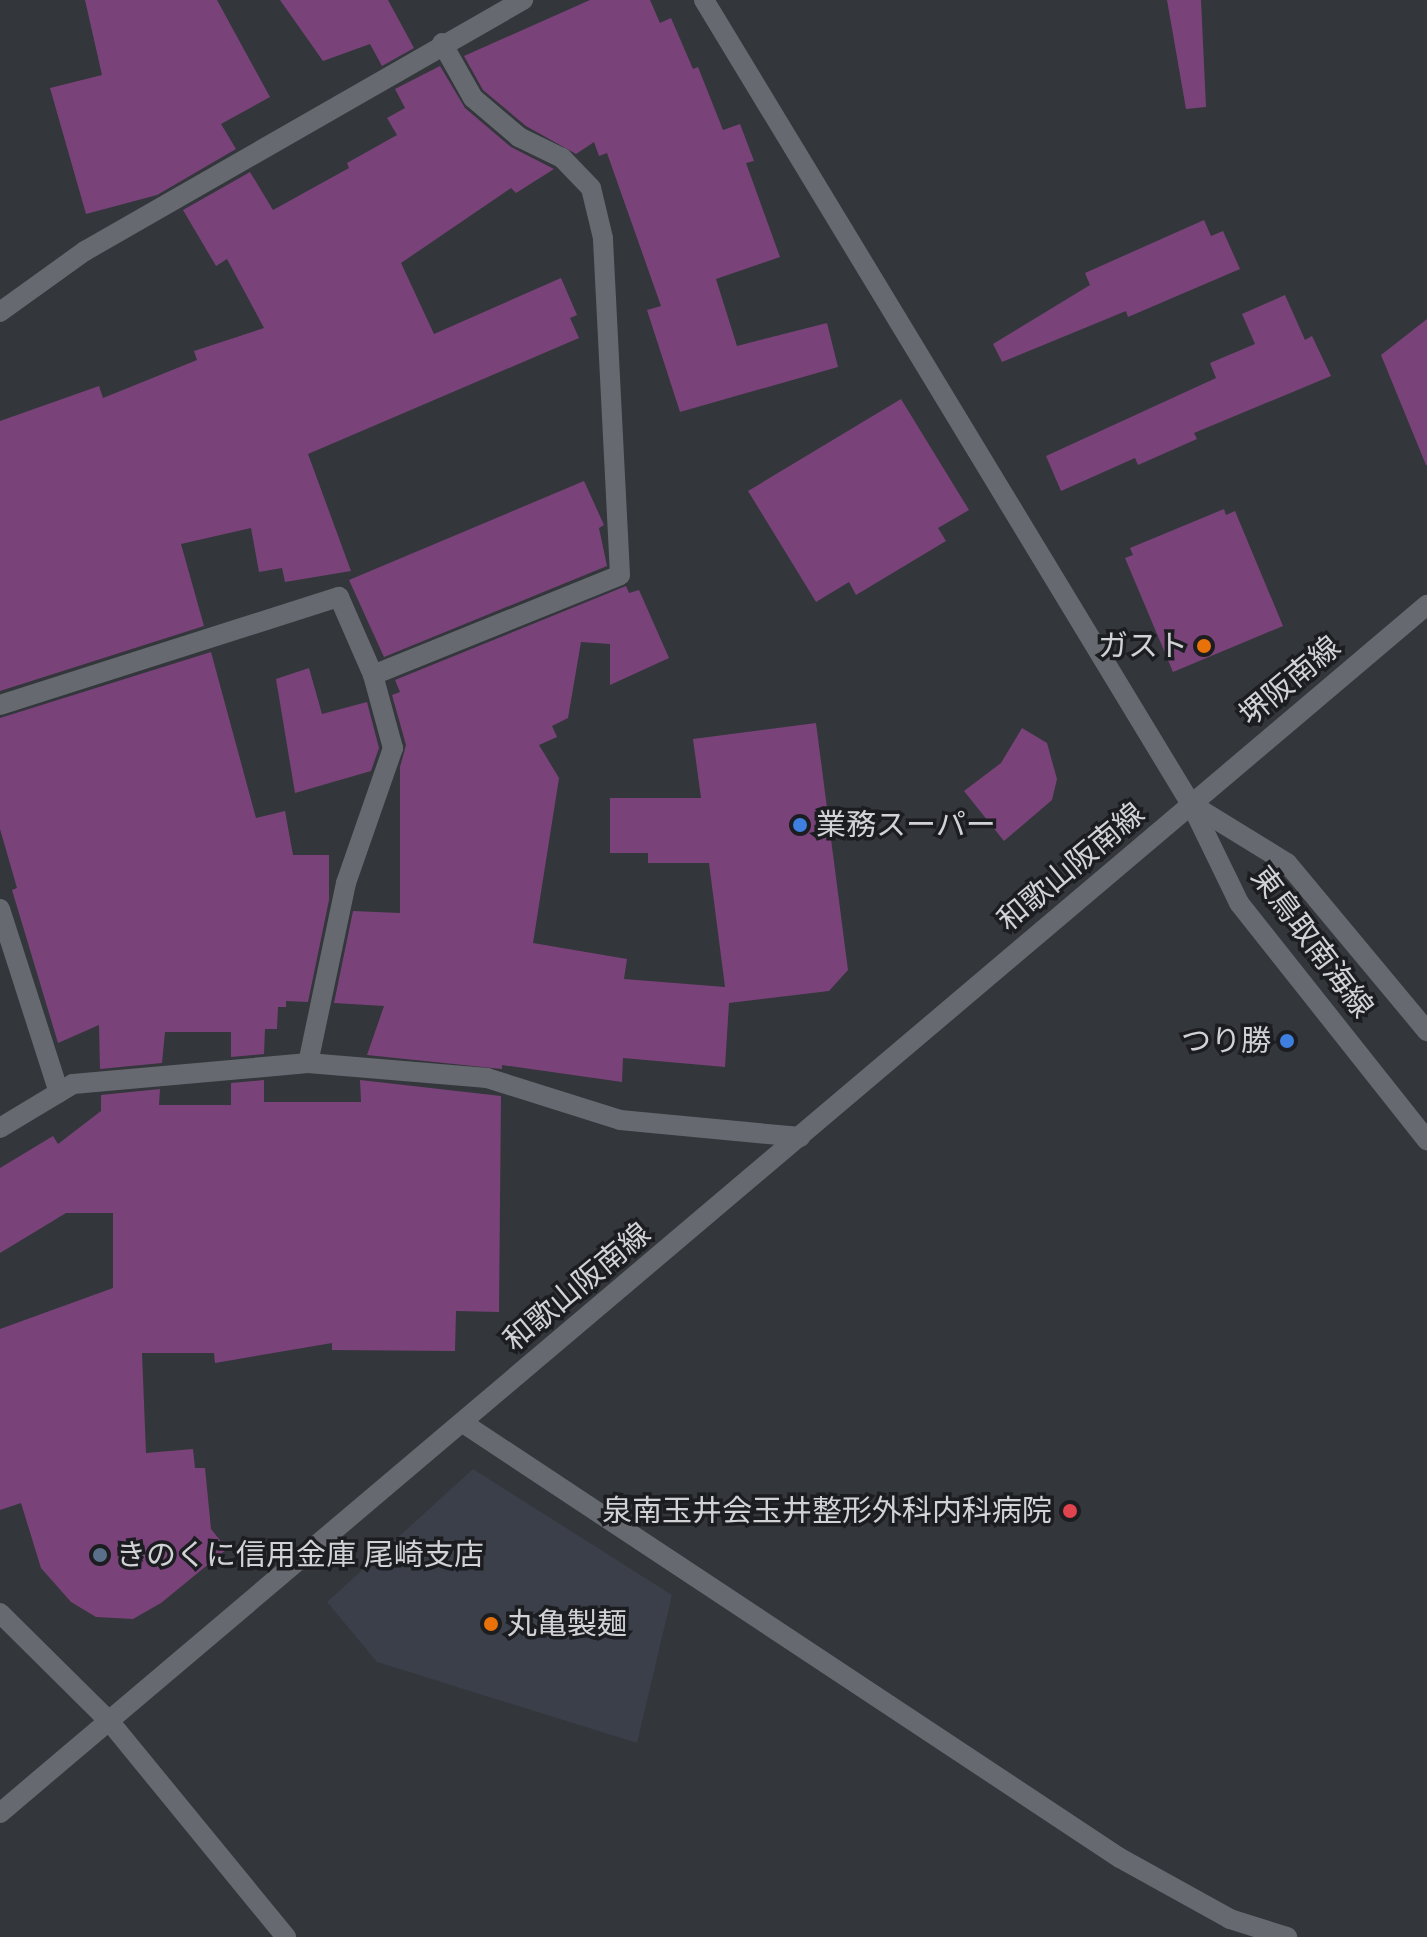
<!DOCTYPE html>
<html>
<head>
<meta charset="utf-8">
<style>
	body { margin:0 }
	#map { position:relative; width:1427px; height:1937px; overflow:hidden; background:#33363b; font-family:"Space Grotesk","Noto Sans JP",sans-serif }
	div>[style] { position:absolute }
	.built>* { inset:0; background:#3a3f4a }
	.building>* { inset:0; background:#794379 }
	.street>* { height:20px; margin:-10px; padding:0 10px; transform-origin:10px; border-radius:10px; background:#676970 }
	.secondary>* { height:20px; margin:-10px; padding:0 10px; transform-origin:10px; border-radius:10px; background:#676970 }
	.dots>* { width:22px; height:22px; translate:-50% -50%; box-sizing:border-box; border:4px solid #1c1d20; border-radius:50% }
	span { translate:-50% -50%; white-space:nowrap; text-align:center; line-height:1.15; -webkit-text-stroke:7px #1c1d20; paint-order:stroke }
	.poi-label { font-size:30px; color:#d1d2d6 }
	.right { translate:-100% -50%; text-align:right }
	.left { translate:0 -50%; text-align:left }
	.street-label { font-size:30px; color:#d1d2d6 }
</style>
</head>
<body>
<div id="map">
	<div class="built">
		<div style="clip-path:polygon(473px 1469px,672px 1595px,637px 1743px,377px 1662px,327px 1602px)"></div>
	</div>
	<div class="building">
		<div style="clip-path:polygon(85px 0,217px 0,270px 97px,221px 124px,236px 149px,157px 195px,86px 214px,50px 88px,102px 75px)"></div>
		<div style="clip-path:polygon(280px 0,388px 0,414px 48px,382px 66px,370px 44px,323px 61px)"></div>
		<div style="clip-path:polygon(590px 0,650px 0,660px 23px,671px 18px,693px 69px,698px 67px,723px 130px,740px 124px,754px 161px,746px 163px,780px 257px,716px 279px,737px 346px,827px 323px,838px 367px,680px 412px,647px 310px,661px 306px,607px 153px,599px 156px,594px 142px,576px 154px,526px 126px,483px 90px,464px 56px)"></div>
		<div style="clip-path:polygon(1167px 0,1201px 0,1206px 107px,1186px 109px)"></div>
		<div style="clip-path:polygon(440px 66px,465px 108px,511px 147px,554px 169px,516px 193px,511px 188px,401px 263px,434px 334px,561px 278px,577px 315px,570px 318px,579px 338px,308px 454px,351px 571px,285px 582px,282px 568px,259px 572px,251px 528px,181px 544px,204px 626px,0 691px,0 421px,99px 386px,103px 398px,197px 360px,194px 351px,264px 328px,227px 259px,216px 266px,183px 210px,250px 172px,273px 210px,349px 168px,347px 163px,397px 135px,387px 118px,405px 108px,395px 89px)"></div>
		<div style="clip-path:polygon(1204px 220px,1211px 236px,1223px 231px,1240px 269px,1128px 317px,1126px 311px,1002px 362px,993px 344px,1090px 285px,1085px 273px)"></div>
		<div style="clip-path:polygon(1285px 295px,1305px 340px,1312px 336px,1331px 376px,1194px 433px,1197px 439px,1138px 465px,1135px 458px,1061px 491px,1046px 456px,1216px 378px,1210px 363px,1255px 344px,1242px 314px)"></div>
		<div style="clip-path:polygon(1427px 319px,1427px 465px,1426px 465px,1381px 355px)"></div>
		<div style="clip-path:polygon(901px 399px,969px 510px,938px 528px,946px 541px,856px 595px,849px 582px,816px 602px,748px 491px)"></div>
		<div style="clip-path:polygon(584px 481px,604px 525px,599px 528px,607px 566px,384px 657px,349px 580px)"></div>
		<div style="clip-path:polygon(1224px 509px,1226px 515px,1235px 511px,1283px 626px,1173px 672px,1125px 558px,1133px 555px,1130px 548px)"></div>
		<div style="clip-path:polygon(626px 586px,629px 593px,639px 590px,669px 658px,610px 685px,610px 644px,581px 642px,568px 718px,552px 726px,557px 737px,539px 745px,559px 778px,533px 943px,627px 959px,624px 979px,725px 987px,709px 863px,648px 863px,648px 853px,610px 853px,610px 798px,701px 798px,693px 739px,816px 723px,848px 970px,829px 991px,729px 1003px,725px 1067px,623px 1058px,622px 1082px,502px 1065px,502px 1069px,367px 1055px,384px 1006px,334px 1003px,353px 911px,400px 913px,400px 767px,406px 745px,392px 695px,400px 692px,395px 680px)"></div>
		<div style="clip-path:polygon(211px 652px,256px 818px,285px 811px,293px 855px,329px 855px,329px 900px,308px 1002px,286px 1001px,286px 1007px,278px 1007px,277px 1029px,265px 1029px,264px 1054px,231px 1057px,231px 1032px,165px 1032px,162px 1063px,100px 1069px,99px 1025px,58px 1043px,12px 890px,17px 888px,0 829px,0 718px)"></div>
		<div style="clip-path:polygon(309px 668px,322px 714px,367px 702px,379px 748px,371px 771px,295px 793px,276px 679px)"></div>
		<div style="clip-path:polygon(1022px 728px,1047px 743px,1057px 779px,1052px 800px,1004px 841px,964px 791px,1001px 763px)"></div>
		<div style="clip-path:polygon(264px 1080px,264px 1102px,361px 1102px,360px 1080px,501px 1096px,499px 1312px,456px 1311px,455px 1351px,332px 1350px,332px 1343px,215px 1363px,214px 1353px,142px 1353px,146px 1453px,193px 1449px,195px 1468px,205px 1468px,211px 1529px,227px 1549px,161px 1603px,133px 1619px,96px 1617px,71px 1602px,41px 1568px,21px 1503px,0 1510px,0 1329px,113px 1288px,113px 1213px,66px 1213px,0 1253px,0 1168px,53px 1136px,58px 1144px,101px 1111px,101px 1095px,160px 1089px,159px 1105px,231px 1105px,231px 1083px)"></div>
	</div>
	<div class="street">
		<div style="left:0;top:312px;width:105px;rotate:-35.7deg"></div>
		<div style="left:85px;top:251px;width:505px;rotate:-29.82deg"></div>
		<div style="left:373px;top:675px;width:266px;rotate:-22deg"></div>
		<div style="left:620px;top:575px;width:337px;rotate:-92.9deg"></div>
		<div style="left:603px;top:238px;width:51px;rotate:-103.5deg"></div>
		<div style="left:591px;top:188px;width:42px;rotate:-134deg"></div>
		<div style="left:562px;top:158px;width:48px;rotate:-154deg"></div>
		<div style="left:519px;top:137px;width:60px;rotate:-139.7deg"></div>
		<div style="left:473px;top:98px;width:63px;rotate:-119.4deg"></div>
		<div style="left:0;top:705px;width:356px;rotate:-17.7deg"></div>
		<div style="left:339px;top:597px;width:85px;rotate:66.4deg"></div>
		<div style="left:373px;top:675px;width:76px;rotate:74.7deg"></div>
		<div style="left:393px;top:748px;width:143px;rotate:109.2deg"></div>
		<div style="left:346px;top:883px;width:184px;rotate:101.9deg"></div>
		<div style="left:0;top:909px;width:193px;rotate:72.2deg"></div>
		<div style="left:0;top:1128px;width:85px;rotate:-31.1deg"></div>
		<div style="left:73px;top:1084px;width:236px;rotate:-5.1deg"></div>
		<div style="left:308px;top:1063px;width:180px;rotate:4.8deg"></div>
		<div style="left:487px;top:1078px;width:139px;rotate:17.5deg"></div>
		<div style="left:620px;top:1120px;width:181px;rotate:5.4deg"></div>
		<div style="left:463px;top:1423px;width:788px;rotate:33.51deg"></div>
		<div style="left:1120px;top:1858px;width:126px;rotate:29deg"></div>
		<div style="left:1230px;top:1919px;width:60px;rotate:17.5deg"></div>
	</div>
	<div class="secondary">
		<div style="left:704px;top:0;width:940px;rotate:58.8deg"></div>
		<div style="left:1191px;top:804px;width:110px;rotate:64.1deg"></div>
		<div style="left:1239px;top:903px;width:303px;rotate:51.6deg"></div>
		<div style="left:1191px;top:804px;width:113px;rotate:31.6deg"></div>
		<div style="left:1287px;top:863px;width:219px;rotate:50.2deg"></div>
		<div style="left:0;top:1613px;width:155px;rotate:44.7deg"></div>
		<div style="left:110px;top:1722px;width:278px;rotate:50.7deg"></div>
		<div style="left:0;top:1813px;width:1870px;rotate:-40.25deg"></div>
	</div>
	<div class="dots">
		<div style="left:1204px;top:646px;background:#e8710a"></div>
		<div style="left:800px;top:825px;background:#3f7fe0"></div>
		<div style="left:1287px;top:1041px;background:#3f7fe0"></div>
		<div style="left:1070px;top:1511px;background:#e0444e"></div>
		<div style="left:100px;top:1555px;background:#5c6f8a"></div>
		<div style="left:491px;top:1624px;background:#e8710a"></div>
	</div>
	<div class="poi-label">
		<span class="right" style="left:1188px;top:646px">ガスト</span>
		<span class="left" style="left:816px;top:825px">業務スーパー</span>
		<span class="right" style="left:1271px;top:1041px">つり勝</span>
		<span class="right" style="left:1052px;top:1511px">泉南玉井会玉井整形外科内科病院</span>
		<span class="left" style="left:116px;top:1555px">きのくに信用金庫 尾崎支店</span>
		<span class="left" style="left:507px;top:1624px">丸亀製麺</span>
	</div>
	<div class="street-label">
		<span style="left:1290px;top:681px;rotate:-40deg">堺阪南線</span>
		<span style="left:1071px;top:867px;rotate:-40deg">和歌山阪南線</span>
		<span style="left:1312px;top:942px;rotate:53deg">東鳥取南海線</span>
		<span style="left:577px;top:1287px;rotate:-40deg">和歌山阪南線</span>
	</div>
</div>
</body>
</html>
